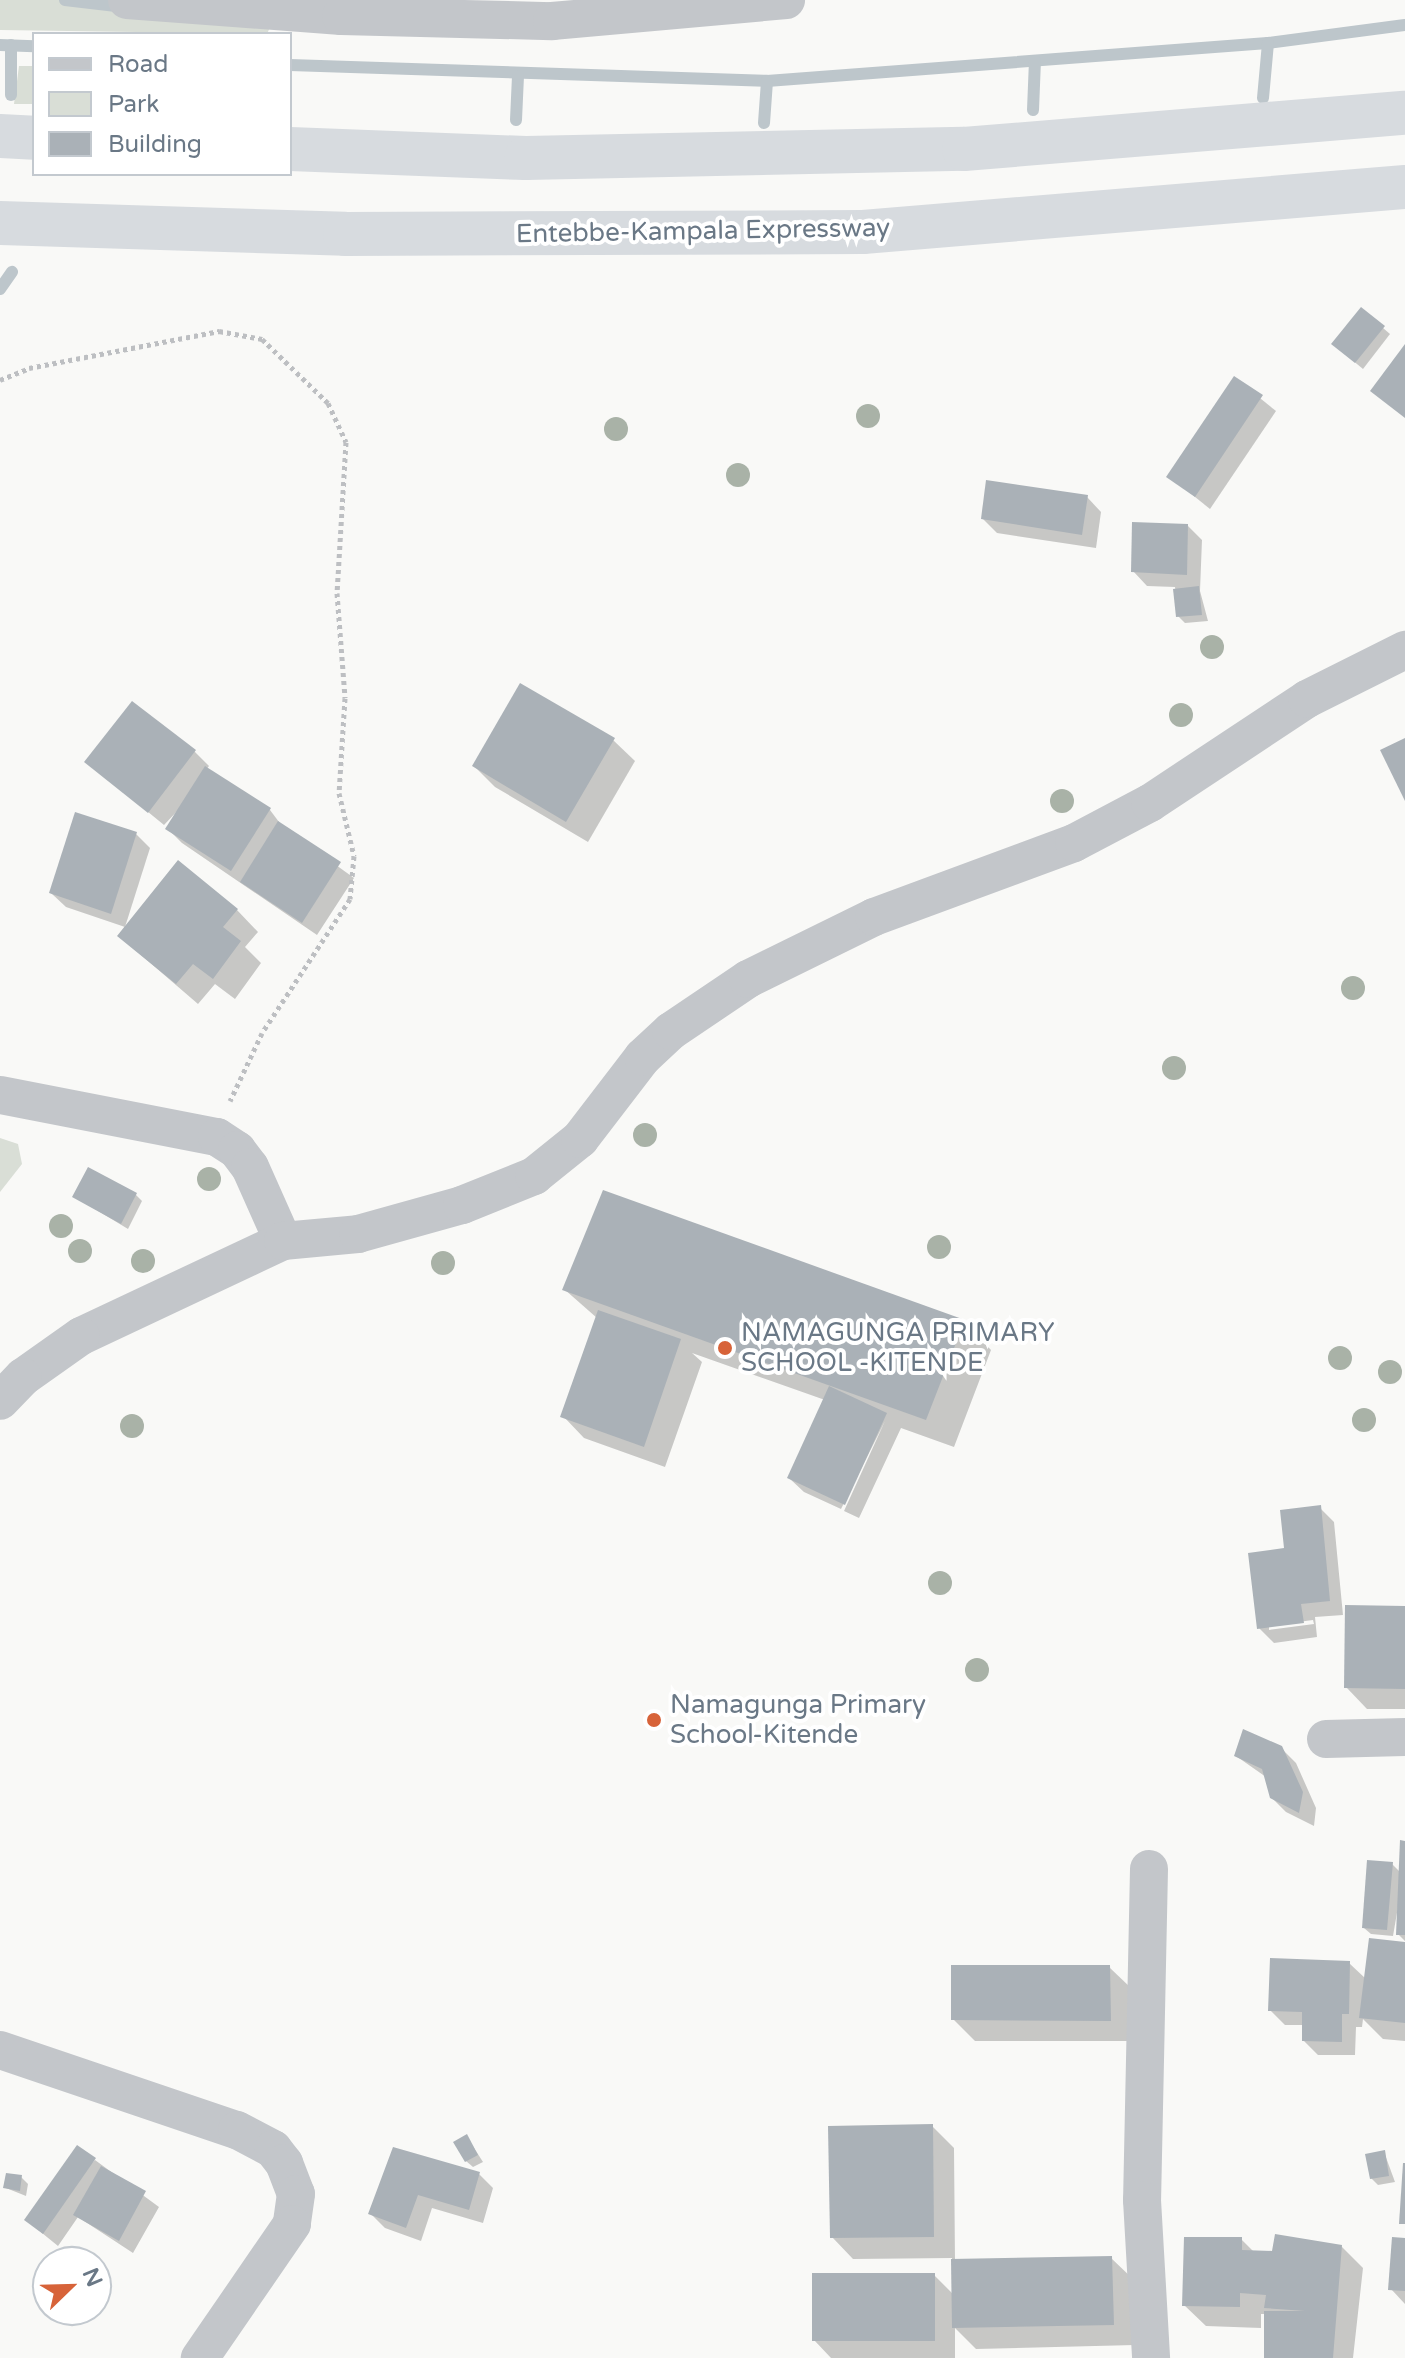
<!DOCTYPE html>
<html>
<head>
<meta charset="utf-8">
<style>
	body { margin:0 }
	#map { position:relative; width:1405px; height:2358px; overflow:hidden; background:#f9f9f7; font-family:"Varela Round",sans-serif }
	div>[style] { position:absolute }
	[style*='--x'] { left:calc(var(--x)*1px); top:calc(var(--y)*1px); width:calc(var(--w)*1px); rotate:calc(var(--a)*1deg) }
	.green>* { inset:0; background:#d9ded6 }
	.shadow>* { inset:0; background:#0003 }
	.stream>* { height:12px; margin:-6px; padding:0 6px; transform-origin:6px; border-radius:6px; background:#bdc6cb }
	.building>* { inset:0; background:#aab1b7 }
	.path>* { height:5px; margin-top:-2.5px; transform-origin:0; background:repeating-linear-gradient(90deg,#bdbfc2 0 4px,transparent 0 8px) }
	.street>* { height:38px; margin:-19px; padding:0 19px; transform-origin:19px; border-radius:19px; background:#c3c6ca }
	.highway>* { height:44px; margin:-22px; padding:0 22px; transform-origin:22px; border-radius:22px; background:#d7dbdf }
	.trees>* { width:24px; height:24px; margin:-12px; border-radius:50%; background:#a9b2a7 }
	.dots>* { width:22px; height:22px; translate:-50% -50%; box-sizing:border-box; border:4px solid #fff; border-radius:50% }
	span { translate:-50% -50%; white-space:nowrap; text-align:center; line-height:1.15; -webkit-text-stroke:8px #fff; paint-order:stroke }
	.street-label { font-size:26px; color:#6a7886 }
	.poi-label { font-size:26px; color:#6a7886 }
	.left { translate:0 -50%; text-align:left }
	.legend { position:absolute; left:32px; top:32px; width:260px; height:144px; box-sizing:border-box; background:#fff; border:2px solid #c3c9cf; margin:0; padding:10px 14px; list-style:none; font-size:24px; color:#6a7886 }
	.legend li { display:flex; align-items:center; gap:16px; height:40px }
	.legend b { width:40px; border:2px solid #c3c9cf }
	.north { position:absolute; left:32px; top:2246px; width:80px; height:80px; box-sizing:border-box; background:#fff; border:2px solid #c3c9cf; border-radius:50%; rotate:67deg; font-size:22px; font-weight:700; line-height:32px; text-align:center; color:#6a7886 }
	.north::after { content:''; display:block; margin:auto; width:28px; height:36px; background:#d76339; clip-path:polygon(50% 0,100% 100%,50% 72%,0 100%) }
</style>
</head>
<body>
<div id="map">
	<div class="green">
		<div style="clip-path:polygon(0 0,89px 0,274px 18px,267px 34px,0 30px)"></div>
		<div style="clip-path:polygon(19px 66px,34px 66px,34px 104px,14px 104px)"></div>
		<div style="clip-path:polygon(0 1138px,18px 1144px,22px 1164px,0 1192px)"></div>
	</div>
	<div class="shadow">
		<div style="clip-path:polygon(1361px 309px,1390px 334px,1363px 369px,1340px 350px)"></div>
		<div style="clip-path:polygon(1235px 378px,1276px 411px,1210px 509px,1169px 476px)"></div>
		<div style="clip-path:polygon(1087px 497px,1101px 512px,1096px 548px,997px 533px,983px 519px)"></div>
		<div style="clip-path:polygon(1188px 526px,1202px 540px,1200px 591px,1208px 621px,1185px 623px,1178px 616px,1175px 587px,1147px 586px,1133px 571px)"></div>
		<div style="clip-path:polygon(132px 704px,195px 752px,209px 766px,206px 770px,270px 810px,282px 826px,354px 878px,317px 935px,182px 843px,168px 829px,182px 806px,164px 825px,87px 762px)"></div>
		<div style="clip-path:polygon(613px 740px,635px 761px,588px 842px,495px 787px,474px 766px)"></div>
		<div style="clip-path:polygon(136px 834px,150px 848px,125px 927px,66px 907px,51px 893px)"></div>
		<div style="clip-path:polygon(237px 910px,258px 932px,245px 947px,261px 963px,235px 999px,215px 984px,198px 1004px,119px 936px)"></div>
		<div style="clip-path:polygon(136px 1195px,142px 1201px,128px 1229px,75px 1197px)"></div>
		<div style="clip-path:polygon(564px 1289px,964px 1322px,991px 1350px,954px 1447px,901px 1428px,859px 1518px,844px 1511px,885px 1421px,841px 1509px,804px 1492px,789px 1478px,825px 1400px,692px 1353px,702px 1362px,665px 1467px,584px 1438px,563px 1416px,597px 1318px)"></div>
		<div style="clip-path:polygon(evenodd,1320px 1508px,1334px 1522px,1343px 1615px,1315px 1617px,1317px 1637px,1274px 1643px,1259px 1628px,1287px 1549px,1320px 1508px,1313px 1620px,1314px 1624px,1269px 1630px,1269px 1626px,1313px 1620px)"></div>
		<div style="clip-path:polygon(1405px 1608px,1405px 1709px,1367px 1709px,1346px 1687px)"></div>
		<div style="clip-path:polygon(1281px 1748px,1296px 1763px,1316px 1808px,1314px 1826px,1286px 1812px,1271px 1797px,1266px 1777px,1236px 1756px)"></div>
		<div style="clip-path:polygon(1405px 1843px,1405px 1941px,1398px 1934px,1399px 1901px,1393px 1936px,1371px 1934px,1364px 1928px,1392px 1864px,1400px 1872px)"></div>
		<div style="clip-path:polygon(1405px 1944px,1405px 2041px,1383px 2039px,1363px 2019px,1362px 2027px,1356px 2027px,1355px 2055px,1318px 2055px,1304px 2041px,1304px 2025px,1285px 2025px,1270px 2010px,1349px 1963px,1366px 1979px)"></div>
		<div style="clip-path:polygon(1109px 1967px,1131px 1988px,1131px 2041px,975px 2041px,953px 2019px)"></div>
		<div style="clip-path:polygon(932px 2126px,954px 2148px,955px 2261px,1111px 2258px,1133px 2279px,1135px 2345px,976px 2349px,955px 2328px,955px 2358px,831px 2358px,814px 2340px,934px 2275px,954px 2295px,952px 2258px,853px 2259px,832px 2237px)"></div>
		<div style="clip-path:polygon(467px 2137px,483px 2162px,473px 2167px,466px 2161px)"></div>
		<div style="clip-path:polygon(394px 2150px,479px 2174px,493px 2188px,483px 2223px,432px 2208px,421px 2241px,385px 2228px,371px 2214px)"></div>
		<div style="clip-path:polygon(1384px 2152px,1395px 2182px,1378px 2185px,1371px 2178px)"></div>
		<div style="clip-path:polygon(95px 2160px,159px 2207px,133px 2253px,78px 2217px,58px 2246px,26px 2220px)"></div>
		<div style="clip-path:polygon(21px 2177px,28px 2184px,26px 2196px,6px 2188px)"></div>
		<div style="clip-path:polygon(1241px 2239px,1254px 2252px,1341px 2246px,1363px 2268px,1353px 2358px,1266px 2358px,1266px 2314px,1261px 2314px,1261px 2328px,1206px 2326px,1184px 2305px)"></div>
		<div style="clip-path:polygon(1405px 2240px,1405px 2304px,1391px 2289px)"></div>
	</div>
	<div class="stream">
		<div style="--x:65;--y:0;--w:60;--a:6.7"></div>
		<div style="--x:0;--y:45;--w:34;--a:2"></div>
		<div style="--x:11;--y:45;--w:50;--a:90"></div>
		<div style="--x:290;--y:65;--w:477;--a:1.9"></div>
		<div style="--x:767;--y:81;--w:502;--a:-4.34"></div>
		<div style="--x:1268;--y:43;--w:138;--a:-7.5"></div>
		<div style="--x:1263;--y:98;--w:55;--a:-84.8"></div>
		<div style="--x:1033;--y:110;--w:49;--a:-87.7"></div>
		<div style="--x:516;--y:120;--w:44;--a:-87.4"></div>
		<div style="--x:764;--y:123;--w:42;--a:-85.9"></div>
		<div style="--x:0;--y:289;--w:21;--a:-55"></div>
	</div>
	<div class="building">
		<div style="clip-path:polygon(1361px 307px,1385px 326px,1355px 363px,1331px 344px)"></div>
		<div style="clip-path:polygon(1405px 344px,1405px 418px,1370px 391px)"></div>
		<div style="clip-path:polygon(1234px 376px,1263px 395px,1195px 497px,1166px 477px)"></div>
		<div style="clip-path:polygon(986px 480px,1088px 495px,1082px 535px,981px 519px)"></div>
		<div style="clip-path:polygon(1132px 522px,1188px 524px,1187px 575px,1131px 572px)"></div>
		<div style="clip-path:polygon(1199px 586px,1202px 615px,1176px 617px,1173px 589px)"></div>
		<div style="clip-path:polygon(520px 683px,615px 738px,566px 822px,472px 766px)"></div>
		<div style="clip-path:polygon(132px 701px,196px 750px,148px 813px,84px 762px)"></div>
		<div style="clip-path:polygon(1405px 738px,1405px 801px,1380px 750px)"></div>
		<div style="clip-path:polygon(205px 766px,271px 808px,231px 871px,165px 829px)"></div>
		<div style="clip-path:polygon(75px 812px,137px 832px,111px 914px,49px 893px)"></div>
		<div style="clip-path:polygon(278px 821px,341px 862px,302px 923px,240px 882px)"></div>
		<div style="clip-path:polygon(178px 860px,238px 909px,223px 927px,241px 941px,213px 979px,193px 964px,176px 984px,117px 936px)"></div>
		<div style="clip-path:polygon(88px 1167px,137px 1193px,121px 1224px,72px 1197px)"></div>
		<div style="clip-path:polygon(603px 1190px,965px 1320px,926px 1420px,562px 1290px)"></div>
		<div style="clip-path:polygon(598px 1310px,681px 1339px,644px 1447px,560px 1417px)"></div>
		<div style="clip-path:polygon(829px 1386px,887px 1413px,845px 1505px,787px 1478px)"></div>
		<div style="clip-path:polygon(1321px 1505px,1330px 1601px,1301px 1604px,1304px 1623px,1257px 1629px,1248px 1553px,1284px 1548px,1280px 1510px)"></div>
		<div style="clip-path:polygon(1345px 1605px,1405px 1606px,1405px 1689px,1344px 1688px)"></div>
		<div style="clip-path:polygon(1243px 1729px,1282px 1746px,1303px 1792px,1299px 1813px,1270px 1798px,1262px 1769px,1234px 1756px)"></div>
		<div style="clip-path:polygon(1400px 1840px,1405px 1841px,1405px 1935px,1396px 1935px)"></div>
		<div style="clip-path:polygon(1367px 1860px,1393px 1862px,1387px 1930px,1362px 1928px)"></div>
		<div style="clip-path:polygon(1369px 1938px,1405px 1942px,1405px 2023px,1359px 2018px)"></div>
		<div style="clip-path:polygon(1270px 1958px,1350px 1961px,1349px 2014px,1342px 2014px,1342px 2042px,1302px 2041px,1302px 2012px,1268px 2011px)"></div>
		<div style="clip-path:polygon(951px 1965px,1110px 1965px,1111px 2021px,951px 2020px)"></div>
		<div style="clip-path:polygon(933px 2124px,934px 2237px,830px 2238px,828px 2126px)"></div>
		<div style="clip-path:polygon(467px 2134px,478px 2155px,465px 2162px,453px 2142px)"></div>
		<div style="clip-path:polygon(77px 2145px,96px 2158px,43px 2234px,24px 2220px)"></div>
		<div style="clip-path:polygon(393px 2147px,480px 2172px,469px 2210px,418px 2195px,406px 2228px,368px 2214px)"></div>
		<div style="clip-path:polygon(1385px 2150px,1389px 2176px,1370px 2179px,1365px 2154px)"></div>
		<div style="clip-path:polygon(1403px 2163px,1405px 2163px,1405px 2224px,1399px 2224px)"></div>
		<div style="clip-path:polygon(101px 2166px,146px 2191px,119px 2241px,73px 2215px)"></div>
		<div style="clip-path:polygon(6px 2173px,22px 2175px,20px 2191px,3px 2188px)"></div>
		<div style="clip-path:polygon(1275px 2234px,1342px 2245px,1333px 2358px,1264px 2358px,1264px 2311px,1305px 2311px,1264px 2308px,1266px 2295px,1240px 2293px,1240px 2307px,1182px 2306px,1184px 2237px,1242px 2237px,1242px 2250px,1272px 2251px)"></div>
		<div style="clip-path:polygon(1392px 2237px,1405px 2238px,1405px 2291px,1388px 2290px)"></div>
		<div style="clip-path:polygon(1112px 2256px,1114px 2325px,952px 2328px,951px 2259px)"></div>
		<div style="clip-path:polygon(812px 2273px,935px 2273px,935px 2341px,812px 2341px)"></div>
	</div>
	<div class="path">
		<div style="--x:0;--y:380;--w:31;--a:-22"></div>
		<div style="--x:29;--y:368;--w:194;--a:-11"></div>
		<div style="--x:219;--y:331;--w:44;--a:10.5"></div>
		<div style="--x:262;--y:339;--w:92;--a:44.1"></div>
		<div style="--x:328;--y:403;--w:43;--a:65.2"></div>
		<div style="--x:346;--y:442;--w:151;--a:93.4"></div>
		<div style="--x:337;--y:593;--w:105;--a:85.6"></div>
		<div style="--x:345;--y:698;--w:95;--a:93.6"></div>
		<div style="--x:339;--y:793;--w:65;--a:76.6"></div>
		<div style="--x:354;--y:856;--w:43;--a:95.3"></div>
		<div style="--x:350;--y:899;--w:160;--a:123.3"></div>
		<div style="--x:262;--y:1033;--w:75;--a:115.2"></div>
	</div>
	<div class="street">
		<div style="--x:127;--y:0;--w:215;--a:4.3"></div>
		<div style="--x:341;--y:16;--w:211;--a:1.4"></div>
		<div style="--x:552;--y:21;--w:235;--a:-5.1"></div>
		<div style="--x:0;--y:1095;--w:221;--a:11"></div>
		<div style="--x:217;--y:1137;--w:24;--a:33"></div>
		<div style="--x:237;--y:1150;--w:21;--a:53"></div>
		<div style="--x:250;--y:1167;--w:81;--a:66"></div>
		<div style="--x:283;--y:1241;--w:223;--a:154.8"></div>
		<div style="--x:81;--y:1336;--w:71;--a:144.7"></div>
		<div style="--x:23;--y:1377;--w:33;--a:134"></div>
		<div style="--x:283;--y:1241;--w:75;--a:-5.3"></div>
		<div style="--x:358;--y:1234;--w:108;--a:-15.6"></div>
		<div style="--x:462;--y:1205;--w:78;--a:-21.9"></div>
		<div style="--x:534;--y:1176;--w:59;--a:-38.8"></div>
		<div style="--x:580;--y:1139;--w:103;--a:-52.5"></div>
		<div style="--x:643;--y:1057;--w:38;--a:-43"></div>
		<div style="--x:671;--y:1031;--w:93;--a:-34"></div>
		<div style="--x:748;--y:979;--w:140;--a:-26.2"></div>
		<div style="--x:874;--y:917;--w:213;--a:-20.3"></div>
		<div style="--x:1074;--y:843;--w:86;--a:-27.8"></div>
		<div style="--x:1150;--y:803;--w:188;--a:-33.5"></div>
		<div style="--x:1307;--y:699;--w:110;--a:-26.6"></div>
		<div style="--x:1326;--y:1739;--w:79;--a:-1.5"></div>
		<div style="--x:1149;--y:1869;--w:331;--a:91.2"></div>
		<div style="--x:1142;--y:2200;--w:158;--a:86.7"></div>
		<div style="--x:0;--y:2050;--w:250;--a:18.7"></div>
		<div style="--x:237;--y:2130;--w:41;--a:27.8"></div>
		<div style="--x:273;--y:2149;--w:18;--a:52"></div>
		<div style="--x:284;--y:2163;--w:33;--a:69"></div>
		<div style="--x:296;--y:2194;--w:30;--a:98"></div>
		<div style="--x:292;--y:2224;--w:163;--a:124.5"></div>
	</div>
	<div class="highway">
		<div style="--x:0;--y:136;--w:34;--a:3"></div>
		<div style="--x:290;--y:149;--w:236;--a:2.2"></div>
		<div style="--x:526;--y:158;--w:438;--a:-1.2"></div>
		<div style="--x:964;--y:149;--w:442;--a:-4.7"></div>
		<div style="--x:0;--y:223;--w:345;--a:1.8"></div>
		<div style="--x:345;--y:234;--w:518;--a:-0.22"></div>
		<div style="--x:863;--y:232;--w:544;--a:-4.75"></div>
	</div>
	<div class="trees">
		<div style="left:868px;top:416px"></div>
		<div style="left:616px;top:429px"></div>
		<div style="left:738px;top:475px"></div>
		<div style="left:1212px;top:647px"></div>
		<div style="left:1181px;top:715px"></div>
		<div style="left:1062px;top:801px"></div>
		<div style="left:1353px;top:988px"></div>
		<div style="left:1174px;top:1068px"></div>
		<div style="left:645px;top:1135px"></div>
		<div style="left:209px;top:1179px"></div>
		<div style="left:61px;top:1226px"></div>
		<div style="left:939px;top:1247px"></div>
		<div style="left:80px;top:1251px"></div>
		<div style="left:143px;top:1261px"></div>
		<div style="left:443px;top:1263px"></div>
		<div style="left:1340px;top:1358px"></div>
		<div style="left:1390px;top:1372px"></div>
		<div style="left:1364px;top:1420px"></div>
		<div style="left:132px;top:1426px"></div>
		<div style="left:940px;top:1583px"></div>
		<div style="left:977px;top:1670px"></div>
	</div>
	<div class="dots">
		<div style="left:725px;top:1348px;background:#d76339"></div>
		<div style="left:654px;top:1720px;background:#d76339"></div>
	</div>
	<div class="street-label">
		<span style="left:703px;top:231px;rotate:-1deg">Entebbe-Kampala Expressway</span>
	</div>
	<div class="poi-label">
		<span class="left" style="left:741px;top:1348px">NAMAGUNGA PRIMARY<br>SCHOOL -KITENDE</span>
		<span class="left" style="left:670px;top:1720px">Namagunga Primary<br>School-Kitende</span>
	</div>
	<ul class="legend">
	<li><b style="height:10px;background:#c3c6ca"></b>Road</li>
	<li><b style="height:22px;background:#d9ded6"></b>Park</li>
	<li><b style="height:22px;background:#aab1b7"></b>Building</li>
	</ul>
	<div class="north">N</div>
</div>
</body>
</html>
